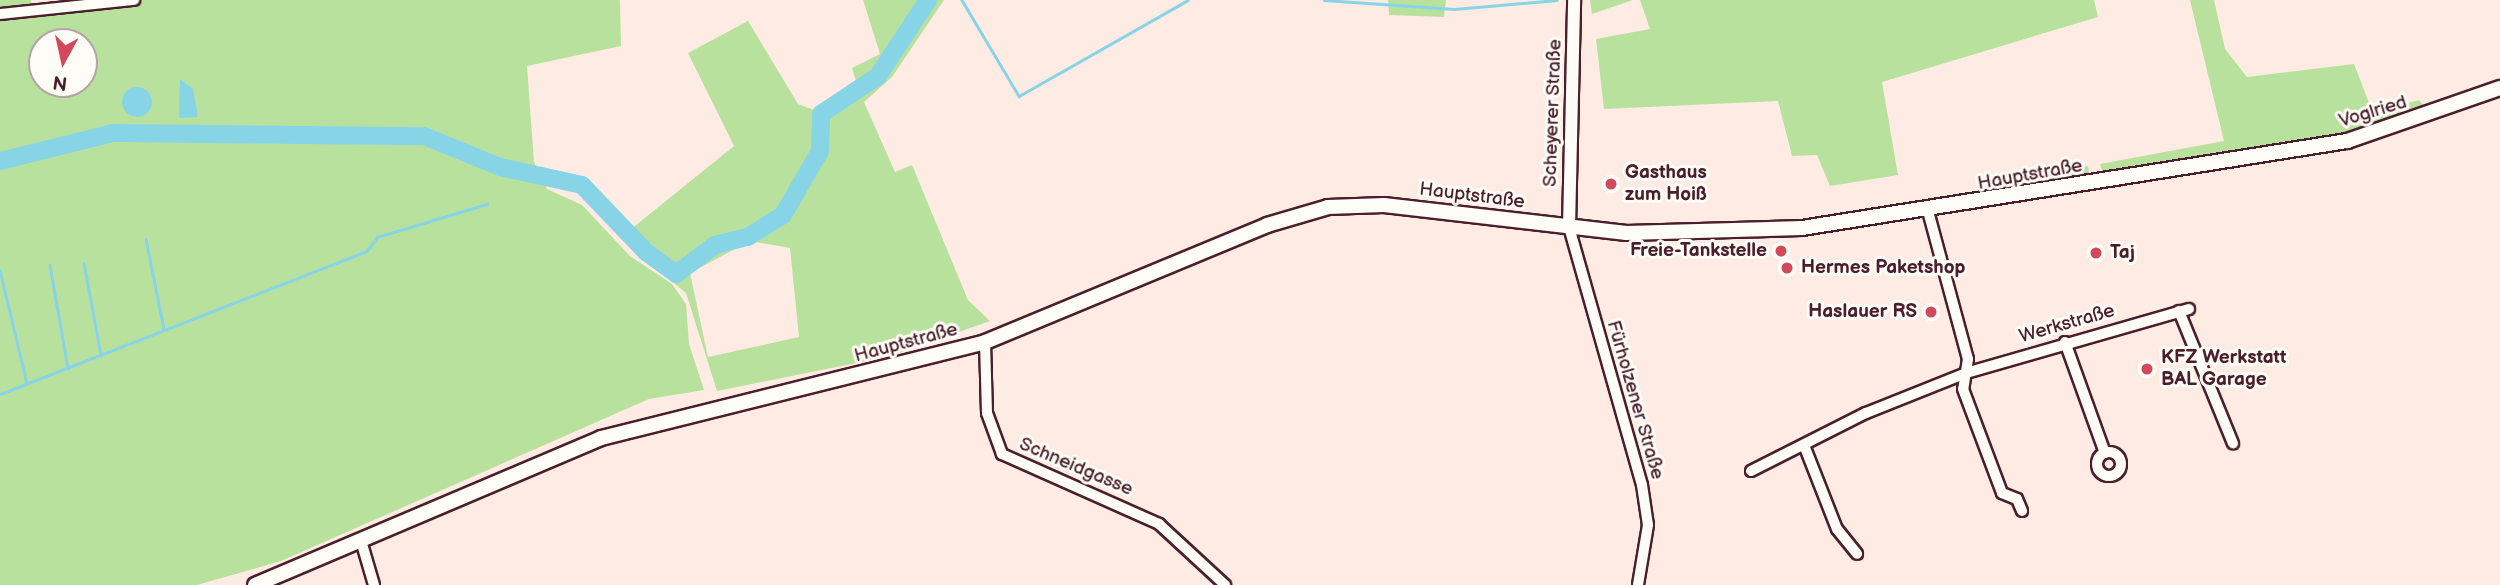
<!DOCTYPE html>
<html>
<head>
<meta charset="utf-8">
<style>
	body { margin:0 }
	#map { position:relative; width:2500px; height:585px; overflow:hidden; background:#fdebe4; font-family:"Balsamiq Sans",sans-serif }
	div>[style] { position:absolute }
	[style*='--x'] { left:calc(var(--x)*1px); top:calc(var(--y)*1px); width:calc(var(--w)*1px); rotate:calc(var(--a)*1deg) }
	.green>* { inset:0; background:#b9e19e }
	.water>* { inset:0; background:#88d4e7 }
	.round { border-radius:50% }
	.stream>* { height:2.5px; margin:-1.25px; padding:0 1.25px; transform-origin:1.25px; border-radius:1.25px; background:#88d4e7 }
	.river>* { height:18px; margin:-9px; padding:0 9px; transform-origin:9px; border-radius:9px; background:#88d4e7 }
	.roads { filter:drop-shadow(2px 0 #4a1f2b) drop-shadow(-2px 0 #4a1f2b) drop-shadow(0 2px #4a1f2b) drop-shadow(0 -2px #4a1f2b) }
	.minor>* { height:10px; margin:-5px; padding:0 5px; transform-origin:5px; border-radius:5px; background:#fdfcf7 }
	.minor>.ring { margin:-5px; padding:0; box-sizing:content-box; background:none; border:10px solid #fdfcf7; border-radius:50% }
	.tertiary>* { height:12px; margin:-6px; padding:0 6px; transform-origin:6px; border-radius:6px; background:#fdfcf7 }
	.secondary>* { height:14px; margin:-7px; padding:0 7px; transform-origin:7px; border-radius:7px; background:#fdfcf7 }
	.dots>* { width:19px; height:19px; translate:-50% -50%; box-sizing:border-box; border:4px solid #fdfcf7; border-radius:50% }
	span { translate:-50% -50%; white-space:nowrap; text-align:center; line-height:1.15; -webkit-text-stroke:6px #fdfcf7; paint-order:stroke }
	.street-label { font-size:19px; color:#4a1f2b }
	.poi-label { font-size:19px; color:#4a1f2b; font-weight:700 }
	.left { translate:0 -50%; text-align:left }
	.right { translate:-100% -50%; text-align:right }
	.north { position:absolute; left:28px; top:28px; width:70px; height:70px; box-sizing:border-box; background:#fdfcf7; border:2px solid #b5a4a5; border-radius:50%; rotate:188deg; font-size:19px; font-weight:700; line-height:28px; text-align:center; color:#4a1f2b }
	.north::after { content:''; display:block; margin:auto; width:24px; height:32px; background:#d1495b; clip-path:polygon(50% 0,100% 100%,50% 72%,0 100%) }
</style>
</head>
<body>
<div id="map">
	<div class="green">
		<div style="clip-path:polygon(evenodd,0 0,31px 0,32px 8px,135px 0,620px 0,621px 46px,527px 66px,534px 162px,547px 189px,582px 205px,630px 256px,672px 284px,686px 304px,689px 344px,704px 390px,649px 399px,281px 561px,197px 585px,0 585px,0 0,42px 42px,84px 42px,84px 84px,42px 84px,42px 42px)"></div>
		<div style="clip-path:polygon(evenodd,863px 0,944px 0,892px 77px,864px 102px,895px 172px,912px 165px,968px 300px,990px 321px,891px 356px,717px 391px,686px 293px,620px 238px,734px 146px,688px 53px,748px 21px,798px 104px,822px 113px,859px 91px,852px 68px,880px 54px,863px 0,750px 241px,790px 248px,799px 337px,708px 357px,690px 273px,750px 241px)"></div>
		<div style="clip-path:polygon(1388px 0,1446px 0,1444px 17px,1389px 15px)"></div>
		<div style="clip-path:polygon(1590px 0,1633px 0,1592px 14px)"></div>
		<div style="clip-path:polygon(1640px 0,2094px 0,2098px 17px,1882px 82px,1898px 175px,1830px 186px,1817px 155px,1792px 156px,1778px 101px,1604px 109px,1596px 39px,1650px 29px)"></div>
		<div style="clip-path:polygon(2190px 0,2214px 0,2225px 49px,2247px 77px,2354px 64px,2373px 113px,2419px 100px,2427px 110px,2367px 130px,2104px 177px,2100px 164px,2224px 141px)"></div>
		<div style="clip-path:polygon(2088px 166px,2090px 179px,2035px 186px,2033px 174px)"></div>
	</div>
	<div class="water">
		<div style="clip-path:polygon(180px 79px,193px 89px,198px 117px,179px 118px)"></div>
		<div class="round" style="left:122px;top:87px;width:30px;height:30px"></div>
	</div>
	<div class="stream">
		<div style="--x:962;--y:0;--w:112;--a:59.3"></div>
		<div style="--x:1019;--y:96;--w:194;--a:-29.6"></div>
		<div style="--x:1324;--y:0;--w:130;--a:4"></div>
		<div style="--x:1454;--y:9;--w:103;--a:-5"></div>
		<div style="--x:146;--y:239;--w:92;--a:78.7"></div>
		<div style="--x:84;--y:263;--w:94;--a:79.5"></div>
		<div style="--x:50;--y:265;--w:105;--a:80.1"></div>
		<div style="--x:0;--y:270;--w:116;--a:76.6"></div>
		<div style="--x:0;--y:394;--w:394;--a:-21.3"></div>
		<div style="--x:367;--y:251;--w:17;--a:-54"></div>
		<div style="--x:377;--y:237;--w:115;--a:-16.7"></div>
	</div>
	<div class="river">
		<div style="--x:0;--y:161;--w:116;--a:-13.9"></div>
		<div style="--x:113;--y:133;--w:311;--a:0.6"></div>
		<div style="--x:424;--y:136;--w:82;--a:22.2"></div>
		<div style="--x:500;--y:167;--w:84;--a:12.4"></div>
		<div style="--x:582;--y:185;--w:93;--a:46.3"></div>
		<div style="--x:646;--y:252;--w:37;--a:36"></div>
		<div style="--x:676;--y:274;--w:49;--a:-36.6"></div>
		<div style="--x:715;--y:245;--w:34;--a:-14"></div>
		<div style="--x:748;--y:237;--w:41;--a:-32.2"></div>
		<div style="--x:783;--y:215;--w:74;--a:-60"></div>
		<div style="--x:820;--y:151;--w:37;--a:-88"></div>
		<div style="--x:821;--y:114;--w:69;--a:-33.7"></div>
		<div style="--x:878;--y:76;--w:91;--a:-56.7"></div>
	</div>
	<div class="roads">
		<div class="minor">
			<div style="--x:0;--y:14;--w:135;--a:-6"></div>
			<div style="--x:1928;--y:211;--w:153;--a:74.9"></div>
			<div style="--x:1968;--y:359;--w:30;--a:99"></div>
			<div style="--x:1963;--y:389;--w:111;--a:69.4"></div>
			<div style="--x:2002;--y:493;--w:16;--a:22"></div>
			<div style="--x:2017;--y:499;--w:13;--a:67"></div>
			<div style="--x:1569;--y:227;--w:268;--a:74.2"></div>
			<div style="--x:1642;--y:485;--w:40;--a:81.5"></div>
			<div style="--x:1648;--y:525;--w:61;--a:99.5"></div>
			<div style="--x:2179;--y:311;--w:143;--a:67.8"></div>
			<div style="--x:985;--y:342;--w:71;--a:88.4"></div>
			<div style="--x:987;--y:413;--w:44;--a:69.9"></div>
			<div style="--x:1002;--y:454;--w:172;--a:24"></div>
			<div style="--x:1159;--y:524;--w:90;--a:42.7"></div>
			<div style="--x:2065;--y:342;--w:118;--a:70.2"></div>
			<div style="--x:1804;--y:445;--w:90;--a:68.6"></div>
			<div style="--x:1837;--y:529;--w:32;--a:51"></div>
			<div class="ring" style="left:2097px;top:452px;width:14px;height:14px"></div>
			<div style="--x:1751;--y:471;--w:129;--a:-26.8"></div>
			<div style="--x:1866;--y:413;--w:108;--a:-21.8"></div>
			<div style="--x:1966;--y:373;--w:232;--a:-16"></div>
			<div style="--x:362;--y:544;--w:43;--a:73.7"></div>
		</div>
		<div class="tertiary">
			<div style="--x:1569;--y:227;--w:227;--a:-88.7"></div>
		</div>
		<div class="secondary">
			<div style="--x:255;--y:585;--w:376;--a:-23"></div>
			<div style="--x:601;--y:438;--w:396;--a:-14"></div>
			<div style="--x:985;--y:342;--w:305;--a:-22.5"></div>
			<div style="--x:1267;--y:225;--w:64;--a:-16.4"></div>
			<div style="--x:1328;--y:207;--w:56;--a:-2"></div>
			<div style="--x:1384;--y:205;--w:244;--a:6.6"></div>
			<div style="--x:1626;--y:233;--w:176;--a:-1.6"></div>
			<div style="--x:1802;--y:228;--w:552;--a:-9.07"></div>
			<div style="--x:2347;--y:141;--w:162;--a:-19.1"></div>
		</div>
	</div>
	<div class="dots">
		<div style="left:1611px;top:184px;background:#d1495b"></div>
		<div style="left:1781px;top:251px;background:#d1495b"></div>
		<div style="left:2096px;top:253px;background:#d1495b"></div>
		<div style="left:1787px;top:268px;background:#d1495b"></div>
		<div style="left:1931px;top:312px;background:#d1495b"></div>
		<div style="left:2147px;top:369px;background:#d1495b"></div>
	</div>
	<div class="street-label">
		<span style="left:2373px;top:112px;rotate:-17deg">Voglried</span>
		<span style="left:1553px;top:113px;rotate:-88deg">Scheyerer Straße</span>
		<span style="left:2030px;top:175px;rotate:-10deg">Hauptstraße</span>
		<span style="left:1472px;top:196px;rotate:7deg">Hauptstraße</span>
		<span style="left:2067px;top:324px;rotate:-16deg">Werkstraße</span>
		<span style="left:906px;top:343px;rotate:-15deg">Hauptstraße</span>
		<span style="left:1635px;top:400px;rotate:74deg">Fürholzener Straße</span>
		<span style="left:1076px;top:467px;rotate:23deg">Schneidgasse</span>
	</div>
	<div class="poi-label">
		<span class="left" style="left:1625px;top:184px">Gasthaus<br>zum Hoiß</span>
		<span class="right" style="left:1767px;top:251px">Freie-Tankstelle</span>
		<span class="left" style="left:2110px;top:253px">Taj</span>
		<span class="left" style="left:1801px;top:268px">Hermes Paketshop</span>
		<span class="right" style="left:1917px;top:312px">Haslauer RS</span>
		<span class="left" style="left:2161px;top:369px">KFZ Werkstatt<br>BAL Garage</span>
	</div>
	<div class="north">N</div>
</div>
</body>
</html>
